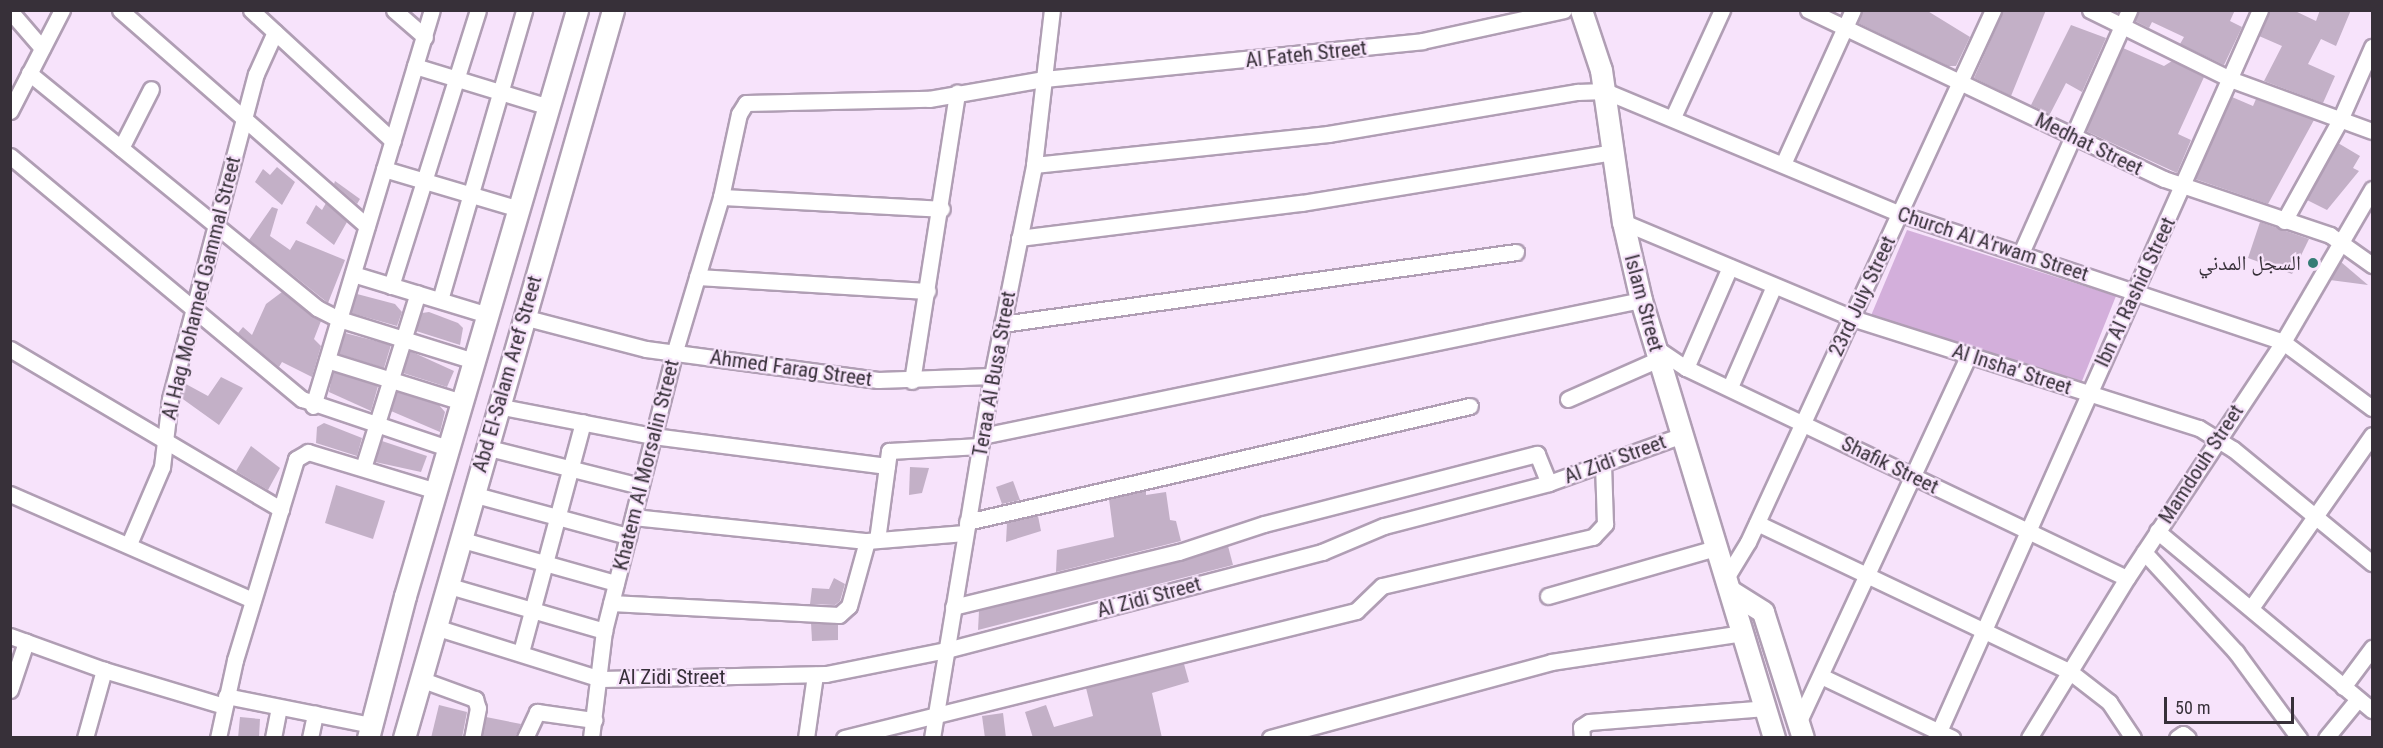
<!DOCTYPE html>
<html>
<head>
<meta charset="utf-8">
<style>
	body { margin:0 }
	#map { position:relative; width:2383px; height:748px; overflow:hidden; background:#f7e3fb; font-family:"Roboto Condensed","Noto Naskh Arabic",sans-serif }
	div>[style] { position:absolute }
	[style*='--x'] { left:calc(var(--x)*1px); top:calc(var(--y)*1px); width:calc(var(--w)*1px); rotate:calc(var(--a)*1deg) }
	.green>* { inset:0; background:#d3afdb }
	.building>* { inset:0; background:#c3b0c7 }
	.roads { filter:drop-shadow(2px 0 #b09eb4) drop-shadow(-2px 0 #b09eb4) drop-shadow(0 2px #b09eb4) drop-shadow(0 -2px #b09eb4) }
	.street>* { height:15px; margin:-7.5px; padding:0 7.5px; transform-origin:7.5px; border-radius:7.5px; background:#fff }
	.secondary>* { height:21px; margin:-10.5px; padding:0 10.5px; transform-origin:10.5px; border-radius:10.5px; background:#fff }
	.dots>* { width:16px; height:16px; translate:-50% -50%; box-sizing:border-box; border:3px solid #f7e3fb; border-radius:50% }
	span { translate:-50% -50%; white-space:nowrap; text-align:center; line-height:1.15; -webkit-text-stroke:4.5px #f7e3fb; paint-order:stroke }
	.street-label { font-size:21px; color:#373039 }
	.poi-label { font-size:21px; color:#373039 }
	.right { translate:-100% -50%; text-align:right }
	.frame { position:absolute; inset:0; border:12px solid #373039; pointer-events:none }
	.scale { position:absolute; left:2164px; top:697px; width:130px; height:27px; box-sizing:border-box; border:3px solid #373039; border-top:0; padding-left:8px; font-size:18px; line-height:21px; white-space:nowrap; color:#373039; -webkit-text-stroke:4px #f7e3fb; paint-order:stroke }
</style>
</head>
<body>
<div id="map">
	<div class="green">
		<div style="clip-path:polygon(1907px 230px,2116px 296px,2080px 386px,1870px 318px)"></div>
	</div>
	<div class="building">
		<div style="clip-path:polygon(1863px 10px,1926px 10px,1970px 37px,1956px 66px,1948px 66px,1858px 23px)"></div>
		<div style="clip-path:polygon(2004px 10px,2046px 10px,2011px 96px,1974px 78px)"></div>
		<div style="clip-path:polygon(2139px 10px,2235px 10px,2230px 21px,2242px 27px,2224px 65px,2180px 44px,2184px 37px,2152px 22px,2149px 28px,2135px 21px)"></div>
		<div style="clip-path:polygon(2271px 10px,2293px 10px,2316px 21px,2320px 10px,2351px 10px,2336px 46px,2321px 39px,2308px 64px,2335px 76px,2323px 103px,2264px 81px,2282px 46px,2259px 36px)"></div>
		<div style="clip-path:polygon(2071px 25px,2106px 38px,2082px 92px,2066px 83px,2050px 114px,2031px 105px)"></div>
		<div style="clip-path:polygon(2123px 48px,2164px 66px,2172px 61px,2204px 77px,2178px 134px,2191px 140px,2177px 173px,2086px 131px)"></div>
		<div style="clip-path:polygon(2232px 97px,2253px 106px,2256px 99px,2314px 120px,2268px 204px,2195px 179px)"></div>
		<div style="clip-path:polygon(2338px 143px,2360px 156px,2353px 168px,2359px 171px,2327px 210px,2307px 200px)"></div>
		<div style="clip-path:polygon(277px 167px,295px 182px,282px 205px,255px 182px,263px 169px,270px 175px)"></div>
		<div style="clip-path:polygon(335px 181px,360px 199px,357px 204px,334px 184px)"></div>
		<div style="clip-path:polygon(326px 203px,347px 222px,334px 245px,306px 223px,316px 205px,322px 210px)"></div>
		<div style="clip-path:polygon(272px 207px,278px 209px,270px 236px,290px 250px,296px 240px,345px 260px,328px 303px,249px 240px)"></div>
		<div style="clip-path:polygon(2260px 222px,2309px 239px,2292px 274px,2248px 258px)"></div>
		<div style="clip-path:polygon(2341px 262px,2368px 285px,2330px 280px)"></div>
		<div style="clip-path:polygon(282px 292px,321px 321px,314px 339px,321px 346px,312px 377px,282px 362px,279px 367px,238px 333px,243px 327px,252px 335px,266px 304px)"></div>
		<div style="clip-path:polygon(357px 294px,395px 304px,402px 312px,397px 326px,351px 313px)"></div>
		<div style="clip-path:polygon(429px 312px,458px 323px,463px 328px,460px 345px,416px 331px,422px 313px)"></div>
		<div style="clip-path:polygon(345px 333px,391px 345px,384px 368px,339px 354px)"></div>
		<div style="clip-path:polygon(410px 351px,454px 371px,447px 387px,403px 373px)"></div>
		<div style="clip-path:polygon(333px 372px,378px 386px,371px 411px,329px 392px)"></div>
		<div style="clip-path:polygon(221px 377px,243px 388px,219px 425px,180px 397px,184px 383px,208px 396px)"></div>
		<div style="clip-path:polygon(397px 392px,439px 405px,445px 412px,440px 432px,391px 411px)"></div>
		<div style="clip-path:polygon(324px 423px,362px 438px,357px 456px,316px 443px,317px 427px)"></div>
		<div style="clip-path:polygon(382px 441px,427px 456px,421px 472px,375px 462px)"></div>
		<div style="clip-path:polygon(251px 446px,280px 468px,268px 490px,236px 471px)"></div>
		<div style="clip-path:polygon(910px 467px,929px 468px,922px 493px,909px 495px)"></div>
		<div style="clip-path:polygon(1013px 481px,1020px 500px,1002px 504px,996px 487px)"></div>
		<div style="clip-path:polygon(336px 485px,385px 501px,373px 539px,325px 523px)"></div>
		<div style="clip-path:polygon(1146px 491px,1146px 495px,1166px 492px,1170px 520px,1176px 521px,1181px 541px,1056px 572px,1057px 550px,1114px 537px,1109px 499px)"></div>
		<div style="clip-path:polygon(1038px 516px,1041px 531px,1006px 542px,1007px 523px)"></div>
		<div style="clip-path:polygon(1228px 546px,1233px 565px,978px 630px,979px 611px)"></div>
		<div style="clip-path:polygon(834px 578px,845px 584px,840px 601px,835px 605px,810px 604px,812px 588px,829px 589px)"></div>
		<div style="clip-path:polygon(811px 623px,838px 625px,838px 640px,812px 641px)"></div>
		<div style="clip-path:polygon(1184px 664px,1189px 682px,1152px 693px,1162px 738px,1033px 738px,1025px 712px,1046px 705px,1054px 727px,1093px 716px,1086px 688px)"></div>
		<div style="clip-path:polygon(439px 705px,467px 712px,462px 738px,431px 738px)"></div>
		<div style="clip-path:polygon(1003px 713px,1006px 738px,985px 738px,982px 716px)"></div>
		<div style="clip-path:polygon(240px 717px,260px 719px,259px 737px,238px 738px)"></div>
		<div style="clip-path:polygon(486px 717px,521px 724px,515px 738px,482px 738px)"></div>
	</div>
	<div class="roads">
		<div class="street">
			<div style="--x:120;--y:10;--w:328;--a:41.2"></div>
			<div style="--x:251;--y:10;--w:193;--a:42.7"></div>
			<div style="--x:394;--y:10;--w:41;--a:41.1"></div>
			<div style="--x:1808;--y:10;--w:394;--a:25.4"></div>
			<div style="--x:2164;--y:179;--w:175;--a:18.6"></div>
			<div style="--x:2330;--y:235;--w:52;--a:35.5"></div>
			<div style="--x:2090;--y:10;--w:156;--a:26.2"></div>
			<div style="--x:2230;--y:79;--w:151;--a:20.1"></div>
			<div style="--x:10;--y:11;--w:49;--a:49.1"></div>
			<div style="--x:415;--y:66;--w:140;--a:17"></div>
			<div style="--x:29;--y:73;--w:372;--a:39.2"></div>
			<div style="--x:317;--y:308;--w:25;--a:27"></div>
			<div style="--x:339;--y:319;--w:141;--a:17.3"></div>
			<div style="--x:10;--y:111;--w:114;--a:-62.8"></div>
			<div style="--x:1673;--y:117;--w:118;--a:-65.4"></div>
			<div style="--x:121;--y:148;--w:66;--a:-63"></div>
			<div style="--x:10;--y:156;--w:380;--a:39.8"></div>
			<div style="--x:302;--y:399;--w:154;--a:18.6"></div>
			<div style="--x:1783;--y:164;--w:169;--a:-65.6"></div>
			<div style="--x:1034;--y:165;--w:296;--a:-6"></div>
			<div style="--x:1328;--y:134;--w:253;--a:-9.6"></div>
			<div style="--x:1577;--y:92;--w:28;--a:-2"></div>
			<div style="--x:1605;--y:91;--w:321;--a:22.6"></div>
			<div style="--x:1901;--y:214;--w:403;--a:18.5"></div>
			<div style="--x:2283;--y:342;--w:111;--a:36.6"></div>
			<div style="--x:384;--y:169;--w:141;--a:16.5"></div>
			<div style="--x:721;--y:197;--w:221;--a:3.1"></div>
			<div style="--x:2284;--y:221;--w:115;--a:-61"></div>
			<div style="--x:2340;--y:120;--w:80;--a:-66.3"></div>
			<div style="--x:1623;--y:222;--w:248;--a:22.7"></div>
			<div style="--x:1852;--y:318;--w:364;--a:17.6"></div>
			<div style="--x:2199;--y:428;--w:40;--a:32"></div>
			<div style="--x:2233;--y:449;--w:180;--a:39.4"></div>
			<div style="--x:1019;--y:238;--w:285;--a:-7.1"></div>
			<div style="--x:1302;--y:203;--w:315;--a:-9.3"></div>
			<div style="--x:2021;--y:253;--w:266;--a:-66"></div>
			<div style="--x:353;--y:274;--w:141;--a:16.9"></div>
			<div style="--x:697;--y:277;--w:231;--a:3.5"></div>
			<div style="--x:391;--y:286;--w:289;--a:-72.5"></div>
			<div style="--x:440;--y:300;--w:302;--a:-73.8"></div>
			<div style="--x:523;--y:317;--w:127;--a:14.6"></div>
			<div style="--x:646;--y:349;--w:234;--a:7.6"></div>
			<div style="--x:878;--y:380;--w:114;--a:-2"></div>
			<div style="--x:1002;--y:324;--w:519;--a:-7.97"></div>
			<div style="--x:1656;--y:348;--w:36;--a:34"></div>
			<div style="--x:1686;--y:368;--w:488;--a:25.5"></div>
			<div style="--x:10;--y:349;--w:315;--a:30.6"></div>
			<div style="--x:327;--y:360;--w:141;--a:17.3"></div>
			<div style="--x:1686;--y:368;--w:110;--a:-66.5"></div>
			<div style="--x:912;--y:381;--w:292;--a:-81.1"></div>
			<div style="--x:1730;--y:387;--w:110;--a:-66.5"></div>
			<div style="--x:1568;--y:399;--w:99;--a:-23.7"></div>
			<div style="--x:313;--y:406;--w:413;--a:-73.3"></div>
			<div style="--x:497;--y:406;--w:159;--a:10.9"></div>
			<div style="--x:653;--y:436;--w:236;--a:7.3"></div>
			<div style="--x:982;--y:436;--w:673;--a:-11.66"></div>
			<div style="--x:485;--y:447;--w:160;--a:14.1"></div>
			<div style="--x:363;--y:468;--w:183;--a:-72.6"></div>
			<div style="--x:10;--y:494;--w:265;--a:23.6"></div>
			<div style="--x:472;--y:494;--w:162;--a:15.1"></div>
			<div style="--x:633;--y:517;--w:235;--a:5.9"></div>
			<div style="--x:867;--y:541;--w:98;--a:-4.7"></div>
			<div style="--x:967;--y:522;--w:516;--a:-12.99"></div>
			<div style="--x:1757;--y:523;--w:345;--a:25.4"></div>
			<div style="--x:2069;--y:671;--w:51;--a:37.8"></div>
			<div style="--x:2109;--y:702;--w:43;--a:56.3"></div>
			<div style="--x:2157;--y:531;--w:280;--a:39.8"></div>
			<div style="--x:459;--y:539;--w:163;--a:15.7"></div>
			<div style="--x:877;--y:540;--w:90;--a:-82.3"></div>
			<div style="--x:889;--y:451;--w:91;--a:-3.1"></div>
			<div style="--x:129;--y:544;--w:84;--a:-66.8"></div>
			<div style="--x:162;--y:467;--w:68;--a:-83.3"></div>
			<div style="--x:170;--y:399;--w:336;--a:-75.2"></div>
			<div style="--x:256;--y:74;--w:46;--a:-65.7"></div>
			<div style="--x:2144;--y:552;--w:136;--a:47.4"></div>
			<div style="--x:2236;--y:652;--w:107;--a:53.8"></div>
			<div style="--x:1726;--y:578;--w:42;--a:-58.6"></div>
			<div style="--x:1748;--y:542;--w:586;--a:-65.27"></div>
			<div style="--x:446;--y:585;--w:165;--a:16.2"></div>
			<div style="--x:1548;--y:596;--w:174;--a:-16"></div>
			<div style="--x:611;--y:603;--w:228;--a:3"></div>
			<div style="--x:839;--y:615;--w:13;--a:-42"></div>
			<div style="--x:849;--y:606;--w:67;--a:-74.5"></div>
			<div style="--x:953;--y:607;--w:233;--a:-13.7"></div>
			<div style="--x:1179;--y:552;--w:89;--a:-18.2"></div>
			<div style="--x:1264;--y:524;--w:282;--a:-14.4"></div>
			<div style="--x:1537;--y:454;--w:31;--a:68"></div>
			<div style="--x:2251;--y:608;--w:211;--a:-55"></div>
			<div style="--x:435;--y:627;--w:174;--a:17.4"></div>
			<div style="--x:601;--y:679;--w:225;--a:-1.3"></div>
			<div style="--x:826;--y:674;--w:122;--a:-11.3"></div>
			<div style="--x:946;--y:650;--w:389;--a:-14.6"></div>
			<div style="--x:1322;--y:552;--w:67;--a:-22.8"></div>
			<div style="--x:1384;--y:526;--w:171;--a:-14.6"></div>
			<div style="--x:1549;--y:483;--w:141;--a:-19.8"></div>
			<div style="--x:10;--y:636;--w:100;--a:19.9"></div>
			<div style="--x:104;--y:670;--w:125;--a:16.7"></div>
			<div style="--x:521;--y:652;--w:238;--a:-74.9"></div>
			<div style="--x:1823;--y:677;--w:143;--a:25.3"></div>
			<div style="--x:420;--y:679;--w:59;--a:20"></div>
			<div style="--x:475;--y:699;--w:9;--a:72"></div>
			<div style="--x:478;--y:708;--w:31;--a:101"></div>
			<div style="--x:2343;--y:687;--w:49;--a:-53.4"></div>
			<div style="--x:10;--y:690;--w:51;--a:-71.6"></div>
			<div style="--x:226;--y:696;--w:148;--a:11.3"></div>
			<div style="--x:1798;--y:723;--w:406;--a:-65.1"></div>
			<div style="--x:85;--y:738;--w:71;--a:-74.4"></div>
			<div style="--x:218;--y:738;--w:80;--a:-77.7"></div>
			<div style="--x:235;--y:660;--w:210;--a:-73.1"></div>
			<div style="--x:296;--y:459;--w:14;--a:-30"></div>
			<div style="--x:308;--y:452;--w:134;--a:16.9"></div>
			<div style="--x:273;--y:738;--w:31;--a:-79"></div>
			<div style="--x:310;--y:738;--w:25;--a:-78"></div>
			<div style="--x:525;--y:738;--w:29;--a:-65"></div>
			<div style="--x:537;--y:712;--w:58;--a:8"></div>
			<div style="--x:591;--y:738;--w:108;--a:-83.1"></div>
			<div style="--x:604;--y:631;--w:286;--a:-75.8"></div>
			<div style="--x:674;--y:354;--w:164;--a:-73.3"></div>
			<div style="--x:721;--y:197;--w:85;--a:-77.8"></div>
			<div style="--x:739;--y:114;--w:13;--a:-58"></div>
			<div style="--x:746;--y:103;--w:183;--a:-1.3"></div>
			<div style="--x:929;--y:99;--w:117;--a:-9.9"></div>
			<div style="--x:1044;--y:79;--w:380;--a:-5.7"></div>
			<div style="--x:1422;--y:41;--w:145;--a:-12.3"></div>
			<div style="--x:806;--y:738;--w:64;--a:-81.9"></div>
			<div style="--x:844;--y:738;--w:528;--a:-13.93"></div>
			<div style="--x:1356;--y:611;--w:36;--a:-44"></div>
			<div style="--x:1382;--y:586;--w:217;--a:-13.1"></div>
			<div style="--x:1593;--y:537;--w:18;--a:-47"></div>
			<div style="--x:1605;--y:524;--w:60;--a:-91.9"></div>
			<div style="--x:932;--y:738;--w:367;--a:-80.6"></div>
			<div style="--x:992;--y:376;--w:215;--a:-78.7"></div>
			<div style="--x:1034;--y:165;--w:156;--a:-83.4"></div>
			<div style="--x:1270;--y:738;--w:291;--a:-15.1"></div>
			<div style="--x:1551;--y:662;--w:194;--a:-8.6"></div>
			<div style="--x:1582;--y:738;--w:11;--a:-95"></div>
			<div style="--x:1581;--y:727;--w:9;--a:-32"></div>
			<div style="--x:1589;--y:722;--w:177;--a:-4.5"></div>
			<div style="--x:1936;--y:738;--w:797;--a:-66.01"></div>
			<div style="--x:2029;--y:738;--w:188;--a:-58.5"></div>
			<div style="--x:2127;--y:578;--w:283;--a:-56.5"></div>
			<div style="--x:2283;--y:342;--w:177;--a:-59.8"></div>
			<div style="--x:2177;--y:738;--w:7;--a:-34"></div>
			<div style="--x:2183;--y:734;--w:6;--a:39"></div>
			<div style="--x:2326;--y:738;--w:50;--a:-50.6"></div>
		</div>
		<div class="secondary">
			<div style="--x:1581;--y:10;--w:63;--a:71.6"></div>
			<div style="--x:1601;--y:70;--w:154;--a:81.8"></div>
			<div style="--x:1623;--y:222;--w:80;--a:77"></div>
			<div style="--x:1641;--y:300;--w:458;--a:73.1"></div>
			<div style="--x:1730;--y:591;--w:39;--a:32"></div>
			<div style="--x:1763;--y:612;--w:132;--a:72.4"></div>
			<div style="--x:368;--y:738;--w:147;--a:-75.4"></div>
			<div style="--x:405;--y:596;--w:611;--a:-73.64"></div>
			<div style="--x:404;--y:738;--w:757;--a:-73.98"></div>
		</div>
	</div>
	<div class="dots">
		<div style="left:2313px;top:263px;background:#357c76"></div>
	</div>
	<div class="street-label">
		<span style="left:1306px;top:54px;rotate:-6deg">Al Fateh Street</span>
		<span style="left:2089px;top:144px;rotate:26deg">Medhat Street</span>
		<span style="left:1993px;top:244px;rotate:18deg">Church Al A'rwam Street</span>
		<span style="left:201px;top:288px;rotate:-76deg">Al Hag Mohamed Gammal Street</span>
		<span style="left:2135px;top:292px;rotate:-65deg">Ibn Al Rashid Street</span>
		<span style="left:1862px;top:296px;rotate:-65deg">23rd July Street</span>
		<span style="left:1644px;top:303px;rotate:75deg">Islam Street</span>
		<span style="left:791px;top:368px;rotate:8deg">Ahmed Farag Street</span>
		<span style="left:2012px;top:369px;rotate:18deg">Al Insha' Street</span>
		<span style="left:507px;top:374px;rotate:-74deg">Abd El-Salam Aref Street</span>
		<span style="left:994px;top:374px;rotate:-80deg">Teraa Al Busa Street</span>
		<span style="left:1615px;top:459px;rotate:-20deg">Al Zidi Street</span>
		<span style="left:2201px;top:464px;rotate:-57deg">Mamdouh Street</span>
		<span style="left:646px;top:465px;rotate:-76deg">Khatem Al Morsalin Street</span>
		<span style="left:1890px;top:465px;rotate:26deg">Shafik Street</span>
		<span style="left:1149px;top:597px;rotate:-15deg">Al Zidi Street</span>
		<span style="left:672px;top:677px">Al Zidi Street</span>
	</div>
	<div class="poi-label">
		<span class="right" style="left:2301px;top:263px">السجل المدني</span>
	</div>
	<div class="frame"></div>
	<div class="scale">50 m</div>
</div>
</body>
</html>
